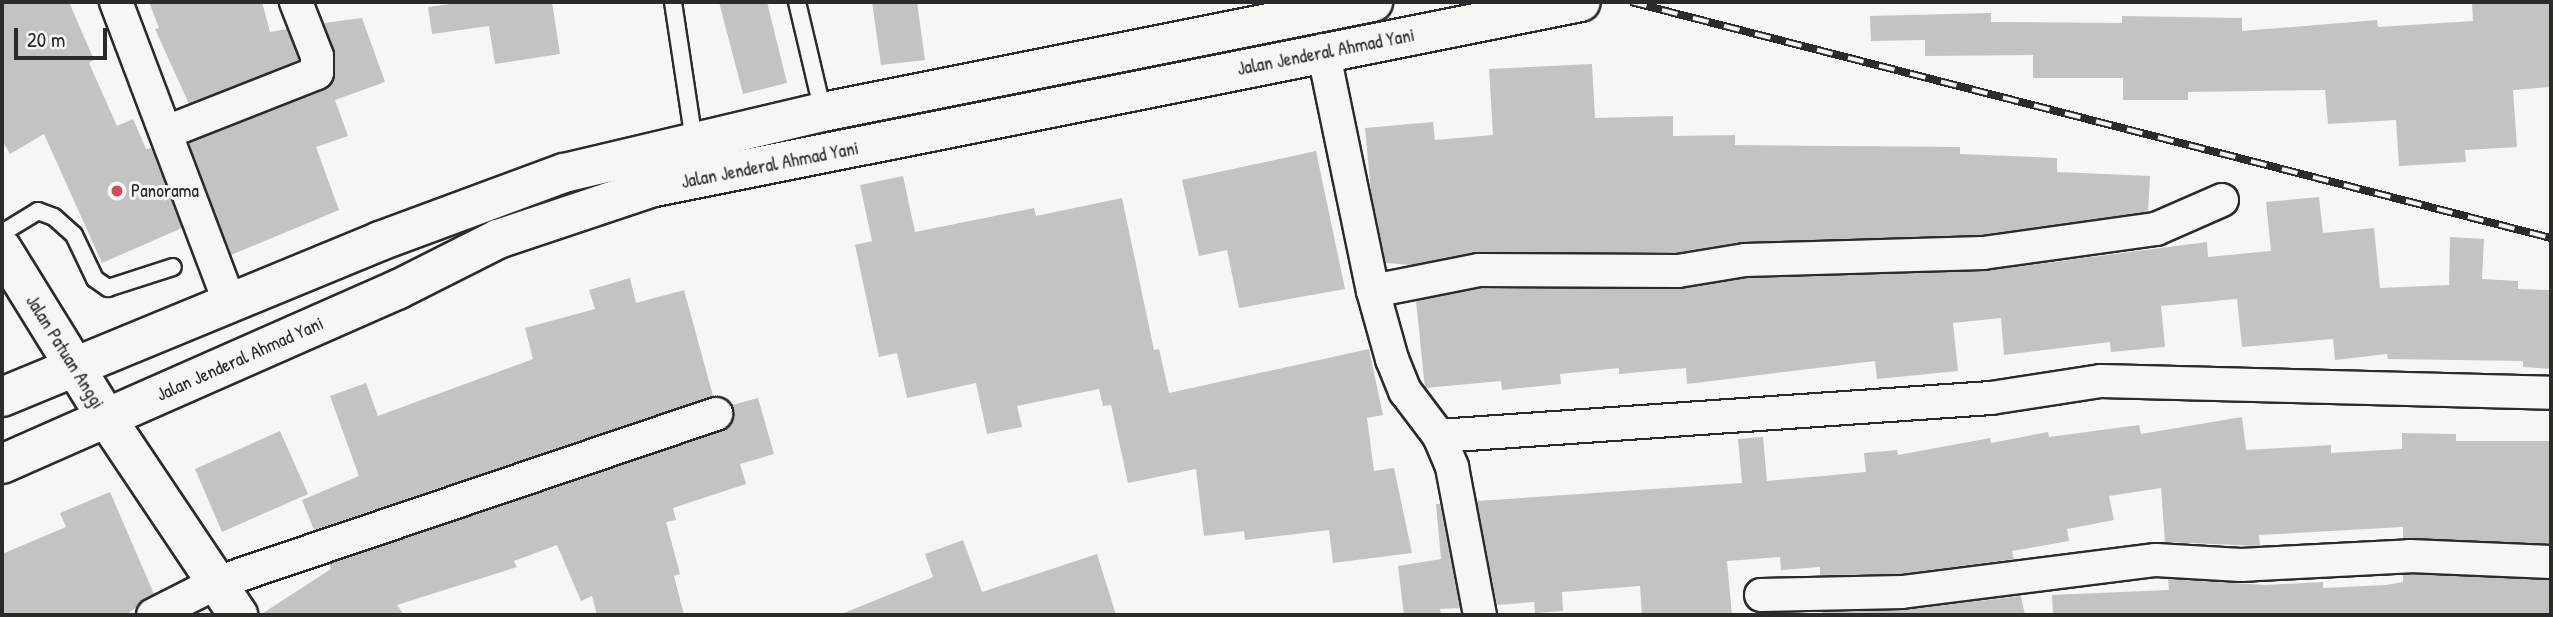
<!DOCTYPE html>
<html>
<head>
<meta charset="utf-8">
<style>
	body { margin:0 }
	#map { position:relative; width:2553px; height:617px; overflow:hidden; background:#f6f6f2; font-family:"Patrick Hand",sans-serif }
	div>[style] { position:absolute }
	[style*='--x'] { left:calc(var(--x)*1px); top:calc(var(--y)*1px); width:calc(var(--w)*1px); rotate:calc(var(--a)*1deg) }
	.building>* { inset:0; background:#c3c3c0 }
	.roads { filter:drop-shadow(2px 0 #2b2b2b) drop-shadow(-2px 0 #2b2b2b) drop-shadow(0 2px #2b2b2b) drop-shadow(0 -2px #2b2b2b) }
	.lane>* { height:16px; margin:-8px; padding:0 8px; transform-origin:8px; border-radius:8px; background:#f6f6f2 }
	.street>* { height:32px; margin:-16px; padding:0 16px; transform-origin:16px; border-radius:16px; background:#f6f6f2 }
	.secondary>* { height:38px; margin:-19px; padding:0 19px; transform-origin:19px; border-radius:19px; background:#f6f6f2 }
	.primary>* { height:38px; margin:-19px; padding:0 19px; transform-origin:19px; border-radius:19px; background:#f6f6f2 }
	.rail>* { height:8px; margin-top:-4px; transform-origin:0; background:repeating-linear-gradient(90deg,#f6f6f2 0 16px,#2b2b2b 0 32px); box-sizing:border-box; border-block:2px solid #2b2b2b }
	.dots>* { width:19px; height:19px; translate:-50% -50%; box-sizing:border-box; border:4px solid #f6f6f2; border-radius:50% }
	span { translate:-50% -50%; white-space:nowrap; text-align:center; line-height:1.15; -webkit-text-stroke:6px #f6f6f2; paint-order:stroke }
	.street-label { font-size:19px; color:#2b2b2b }
	.poi-label { font-size:19px; color:#2b2b2b }
	.left { translate:0 -50%; text-align:left }
	.frame { position:absolute; inset:0; border:4px solid #2b2b2b; pointer-events:none }
	.scale { position:absolute; left:14px; top:28px; width:93px; height:32px; box-sizing:border-box; border:4px solid #2b2b2b; border-top:0; padding-left:9px; font-size:21px; line-height:24px; white-space:nowrap; color:#2b2b2b; -webkit-text-stroke:5px #f6f6f2; paint-order:stroke }
</style>
</head>
<body>
<div id="map">
	<div class="building">
		<div style="clip-path:polygon(2px 2px,69px 2px,94px 60px,89px 63px,117px 126px,133px 119px,146px 149px,151px 148px,182px 228px,102px 263px,44px 134px,10px 154px,2px 140px)"></div>
		<div style="clip-path:polygon(149px 2px,262px 2px,270px 32px,287px 29px,299px 60px,189px 104px,155px 29px,159px 28px)"></div>
		<div style="clip-path:polygon(465px 2px,552px 2px,560px 54px,495px 64px,489px 26px,432px 34px,428px 7px)"></div>
		<div style="clip-path:polygon(719px 2px,767px 2px,787px 83px,743px 94px)"></div>
		<div style="clip-path:polygon(872px 2px,917px 2px,925px 60px,881px 65px)"></div>
		<div style="clip-path:polygon(2551px 2px,2551px 87px,2513px 90px,2517px 147px,2465px 150px,2466px 162px,2399px 166px,2396px 120px,2328px 124px,2325px 90px,2188px 92px,2188px 100px,2123px 100px,2123px 78px,2033px 78px,2033px 55px,1925px 56px,1925px 40px,1871px 41px,1870px 16px,1991px 13px,1991px 22px,2122px 23px,2122px 16px,2242px 18px,2242px 31px,2377px 20px,2378px 27px,2473px 21px,2472px 4px)"></div>
		<div style="clip-path:polygon(362px 18px,385px 82px,335px 100px,348px 136px,316px 147px,339px 210px,231px 255px,189px 143px,324px 90px,333px 83px,335px 56px,324px 23px)"></div>
		<div style="clip-path:polygon(1592px 64px,1595px 118px,1673px 116px,1673px 136px,1735px 135px,1735px 145px,1960px 147px,1960px 154px,2057px 158px,2057px 172px,2150px 176px,2148px 212px,1981px 235px,1744px 242px,1677px 253px,1479px 252px,1412px 265px,1386px 263px,1371px 192px,1365px 128px,1433px 122px,1435px 140px,1493px 135px,1489px 69px)"></div>
		<div style="clip-path:polygon(1316px 151px,1345px 289px,1239px 308px,1227px 250px,1199px 256px,1182px 180px)"></div>
		<div style="clip-path:polygon(903px 176px,915px 232px,1034px 208px,1036px 216px,1122px 198px,1154px 350px,1159px 349px,1169px 393px,1369px 349px,1383px 415px,1367px 418px,1374px 471px,1394px 468px,1412px 553px,1333px 563px,1329px 530px,1245px 540px,1244px 531px,1204px 536px,1196px 469px,1128px 483px,1111px 405px,1103px 406px,1099px 389px,1017px 406px,1022px 427px,987px 434px,976px 383px,907px 398px,897px 353px,879px 357px,855px 245px,872px 241px,860px 185px)"></div>
		<div style="clip-path:polygon(2319px 197px,2323px 233px,2374px 228px,2380px 288px,2449px 285px,2450px 237px,2484px 239px,2482px 279px,2518px 281px,2518px 289px,2551px 290px,2551px 369px,2523px 367px,2523px 361px,2388px 359px,2387px 354px,2335px 360px,2333px 339px,2242px 347px,2237px 299px,2161px 306px,2165px 347px,2111px 352px,2110px 342px,2004px 355px,2001px 318px,1953px 323px,1958px 371px,1877px 379px,1875px 361px,1687px 384px,1686px 368px,1619px 374px,1619px 368px,1560px 374px,1561px 384px,1502px 390px,1501px 381px,1425px 388px,1416px 301px,1481px 288px,1678px 289px,1747px 278px,1984px 271px,2207px 242px,2208px 257px,2271px 251px,2266px 202px)"></div>
		<div style="clip-path:polygon(630px 278px,636px 303px,684px 290px,713px 396px,314px 530px,302px 500px,359px 476px,330px 396px,366px 383px,378px 416px,533px 359px,525px 328px,595px 309px,589px 290px)"></div>
		<div style="clip-path:polygon(758px 398px,774px 454px,740px 464px,746px 484px,673px 508px,676px 520px,666px 522px,680px 574px,674px 576px,684px 615px,597px 615px,592px 596px,581px 601px,557px 545px,514px 561px,517px 567px,397px 605px,404px 615px,260px 615px,331px 569px,329px 564px,722px 431px,734px 418px,732px 405px)"></div>
		<div style="clip-path:polygon(2242px 417px,2246px 450px,2331px 445px,2331px 453px,2402px 449px,2402px 433px,2456px 434px,2456px 441px,2551px 441px,2551px 544px,2403px 538px,2403px 527px,2259px 535px,2260px 546px,2165px 542px,2161px 488px,2109px 496px,2114px 520px,2067px 529px,2069px 541px,2012px 551px,2014px 559px,1901px 574px,1820px 575px,1820px 567px,1781px 570px,1780px 557px,1727px 561px,1732px 615px,1642px 615px,1640px 586px,1562px 592px,1563px 611px,1535px 613px,1534px 602px,1497px 605px,1477px 501px,1742px 483px,1738px 439px,1763px 437px,1767px 481px,1866px 472px,1864px 453px,1897px 450px,1898px 455px,1990px 438px,1991px 443px,2048px 432px,2049px 437px,2139px 425px,2141px 434px)"></div>
		<div style="clip-path:polygon(280px 431px,308px 494px,222px 532px,195px 469px)"></div>
		<div style="clip-path:polygon(110px 492px,154px 594px,126px 615px,2px 615px,2px 554px,66px 527px,60px 513px)"></div>
		<div style="clip-path:polygon(1436px 504px,1440px 504px,1460px 608px,1440px 609px,1441px 615px,1404px 615px,1398px 566px,1441px 559px)"></div>
		<div style="clip-path:polygon(963px 540px,982px 592px,1097px 554px,1116px 615px,839px 615px,933px 577px,925px 554px)"></div>
		<div style="clip-path:polygon(2410px 574px,2551px 580px,2551px 615px,2053px 615px,2052px 595px,2169px 590px,2168px 579px,2266px 585px,2323px 582px,2323px 588px,2386px 585px,2403px 582px,2403px 575px)"></div>
		<div style="clip-path:polygon(2021px 596px,2025px 615px,1822px 615px,1822px 612px,1904px 610px)"></div>
	</div>
	<div class="roads">
		<div class="lane">
			<div style="--x:673;--y:2;--w:141;--a:81.4"></div>
			<div style="--x:797;--y:2;--w:113;--a:76.7"></div>
			<div style="--x:2;--y:233;--w:42;--a:-31.4"></div>
			<div style="--x:38;--y:211;--w:17;--a:21"></div>
			<div style="--x:54;--y:217;--w:27;--a:42"></div>
			<div style="--x:74;--y:235;--w:49;--a:64.5"></div>
			<div style="--x:95;--y:279;--w:16;--a:35"></div>
			<div style="--x:108;--y:288;--w:68;--a:-17.9"></div>
		</div>
		<div class="street">
			<div style="--x:116;--y:2;--w:323;--a:69.3"></div>
			<div style="--x:1323;--y:50;--w:246;--a:78.3"></div>
			<div style="--x:1373;--y:291;--w:71;--a:74.4"></div>
			<div style="--x:1392;--y:359;--w:35;--a:68"></div>
			<div style="--x:1405;--y:391;--w:56;--a:52.9"></div>
			<div style="--x:1439;--y:436;--w:34;--a:67"></div>
			<div style="--x:1452;--y:467;--w:151;--a:79.3"></div>
			<div style="--x:167;--y:132;--w:161;--a:-21.5"></div>
			<div style="--x:317;--y:73;--w:17;--a:-90"></div>
			<div style="--x:317;--y:56;--w:58;--a:-111.3"></div>
			<div style="--x:1373;--y:291;--w:108;--a:-11.2"></div>
			<div style="--x:1479;--y:270;--w:199;--a:0.3"></div>
			<div style="--x:1678;--y:271;--w:68;--a:-9.3"></div>
			<div style="--x:1745;--y:260;--w:238;--a:-1.7"></div>
			<div style="--x:1983;--y:253;--w:175;--a:-7.9"></div>
			<div style="--x:2156;--y:229;--w:72;--a:-23.7"></div>
			<div style="--x:1439;--y:436;--w:553;--a:-3.94"></div>
			<div style="--x:1991;--y:398;--w:111;--a:-8.8"></div>
			<div style="--x:2101;--y:381;--w:450;--a:1.5"></div>
			<div style="--x:1761;--y:595;--w:141;--a:-1.2"></div>
			<div style="--x:1902;--y:592;--w:256;--a:-7.2"></div>
			<div style="--x:2156;--y:560;--w:85;--a:3.4"></div>
			<div style="--x:2241;--y:565;--w:169;--a:-3"></div>
			<div style="--x:2410;--y:556;--w:141;--a:2.4"></div>
			<div style="--x:153;--y:615;--w:71;--a:-26.9"></div>
			<div style="--x:216;--y:583;--w:528;--a:-18.68"></div>
		</div>
		<div class="secondary">
			<div style="--x:2;--y:249;--w:200;--a:58.3"></div>
			<div style="--x:107;--y:419;--w:236;--a:56.2"></div>
		</div>
		<div class="primary">
			<div style="--x:2;--y:397;--w:409;--a:-22.4"></div>
			<div style="--x:380;--y:241;--w:196;--a:-20.3"></div>
			<div style="--x:564;--y:173;--w:266;--a:-13.3"></div>
			<div style="--x:823;--y:112;--w:561;--a:-11.31"></div>
			<div style="--x:2;--y:464;--w:432;--a:-23.8"></div>
			<div style="--x:397;--y:290;--w:113;--a:-26.8"></div>
			<div style="--x:498;--y:239;--w:160;--a:-18.5"></div>
			<div style="--x:650;--y:188;--w:949;--a:-11.3"></div>
		</div>
	</div>
	<div class="rail">
		<div style="--x:1631;--y:2;--w:950;--a:14.39"></div>
	</div>
	<div class="dots">
		<div style="left:117px;top:191px;background:#d1495b"></div>
	</div>
	<div class="street-label">
		<span style="left:1326px;top:52px;rotate:-11deg">Jalan Jenderal Ahmad Yani</span>
		<span style="left:770px;top:165px;rotate:-11deg">Jalan Jenderal Ahmad Yani</span>
		<span style="left:65px;top:352px;rotate:58deg">Jalan Patuan Anggi</span>
		<span style="left:240px;top:359px;rotate:-24deg">Jalan Jenderal Ahmad Yani</span>
	</div>
	<div class="poi-label">
		<span class="left" style="left:131px;top:191px">Panorama</span>
	</div>
	<div class="frame"></div>
	<div class="scale">20 m</div>
</div>
</body>
</html>
